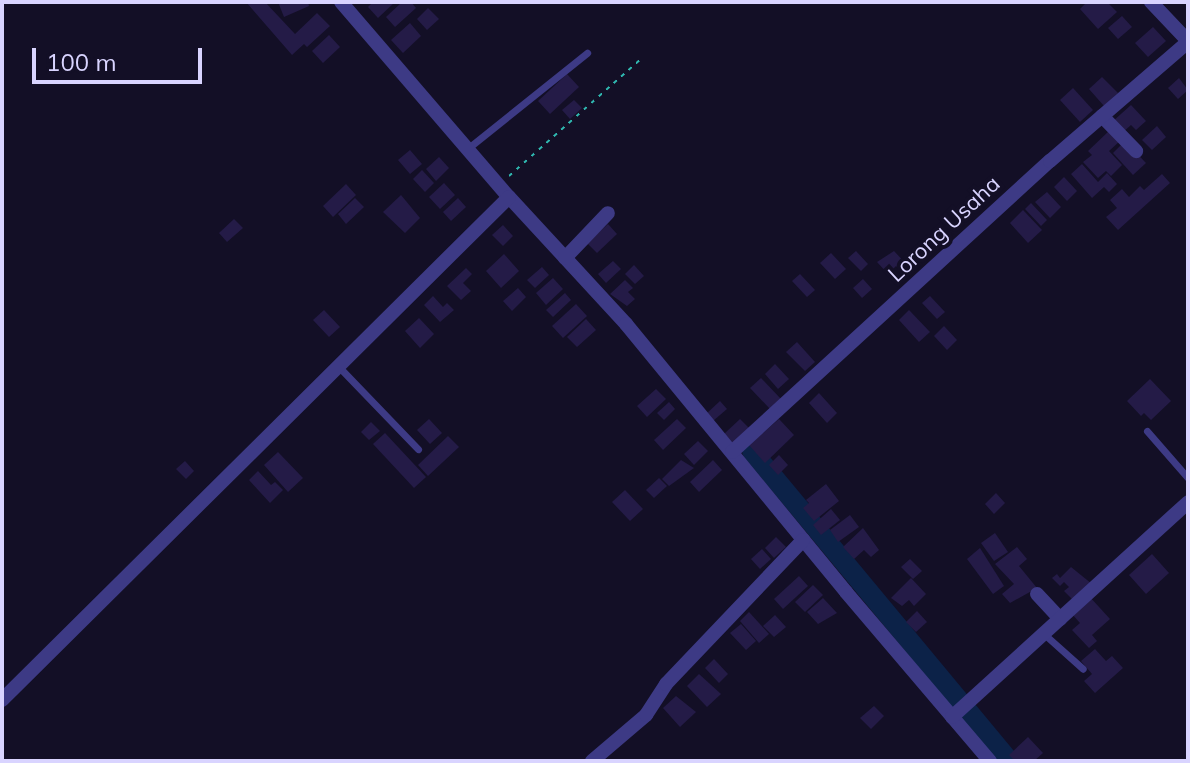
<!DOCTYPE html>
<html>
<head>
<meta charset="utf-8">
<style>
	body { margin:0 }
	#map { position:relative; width:1190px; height:763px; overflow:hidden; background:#130f26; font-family:Mulish,sans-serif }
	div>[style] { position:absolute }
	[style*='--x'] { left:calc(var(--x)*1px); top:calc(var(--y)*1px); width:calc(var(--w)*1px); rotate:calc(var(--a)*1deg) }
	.river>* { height:20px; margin:-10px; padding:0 10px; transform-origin:10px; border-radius:10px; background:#0c2248 }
	.building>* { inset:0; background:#241b47 }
	.path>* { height:2px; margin-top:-1px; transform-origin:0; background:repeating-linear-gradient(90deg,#2fb8b0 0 4px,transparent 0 10px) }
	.lane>* { height:7px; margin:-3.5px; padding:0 3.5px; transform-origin:3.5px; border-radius:3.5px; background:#3d3a85 }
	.street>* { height:14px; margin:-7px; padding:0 7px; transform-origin:7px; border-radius:7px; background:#3d3a85 }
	span { translate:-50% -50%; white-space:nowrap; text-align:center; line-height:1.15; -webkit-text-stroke:8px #130f26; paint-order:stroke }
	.street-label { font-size:22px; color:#d9d4ff }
	.frame { position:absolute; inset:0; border:4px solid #d9d4ff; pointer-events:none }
	.scale { position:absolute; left:32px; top:48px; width:170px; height:36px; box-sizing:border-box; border:4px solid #d9d4ff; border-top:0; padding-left:10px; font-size:24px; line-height:28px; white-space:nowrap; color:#d9d4ff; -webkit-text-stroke:6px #130f26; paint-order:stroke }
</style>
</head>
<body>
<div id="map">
	<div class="river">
		<div style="--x:752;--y:451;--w:403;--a:50.3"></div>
	</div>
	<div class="building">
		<div style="clip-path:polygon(246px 2px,265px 2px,295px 34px,317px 13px,330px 26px,307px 47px,304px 44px,292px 55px)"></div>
		<div style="clip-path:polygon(278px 2px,308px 2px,309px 6px,284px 17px)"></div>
		<div style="clip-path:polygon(373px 2px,395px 2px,378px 18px,368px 7px)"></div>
		<div style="clip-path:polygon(402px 2px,411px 2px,416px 8px,395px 27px,386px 17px)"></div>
		<div style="clip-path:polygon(1087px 2px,1107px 2px,1117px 12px,1098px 29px,1080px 9px)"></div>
		<div style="clip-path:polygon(428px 8px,439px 19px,427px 30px,417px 19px)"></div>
		<div style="clip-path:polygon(1122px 16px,1132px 27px,1118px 39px,1108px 28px)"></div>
		<div style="clip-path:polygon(410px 23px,421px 36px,403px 53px,391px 40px)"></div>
		<div style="clip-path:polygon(1153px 27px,1166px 41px,1148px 57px,1135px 43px)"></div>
		<div style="clip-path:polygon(329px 35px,340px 47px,323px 63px,312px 51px)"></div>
		<div style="clip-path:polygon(567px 74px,579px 87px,550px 114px,538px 101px)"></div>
		<div style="clip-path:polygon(1102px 77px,1118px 93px,1104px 106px,1089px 89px)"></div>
		<div style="clip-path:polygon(1179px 78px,1188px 90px,1178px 99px,1168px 88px)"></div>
		<div style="clip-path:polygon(1073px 88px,1093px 110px,1080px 122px,1060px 100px)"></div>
		<div style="clip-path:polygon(574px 100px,582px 108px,570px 119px,562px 110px)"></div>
		<div style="clip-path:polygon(1131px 105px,1146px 121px,1136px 130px,1131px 125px,1122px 133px,1112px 122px)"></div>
		<div style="clip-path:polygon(1157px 126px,1166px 137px,1152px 150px,1142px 140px)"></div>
		<div style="clip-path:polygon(1110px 130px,1120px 141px,1109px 151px,1122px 165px,1111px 176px,1106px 171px,1098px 178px,1083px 162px,1092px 155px,1088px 151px)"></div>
		<div style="clip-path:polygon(1125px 141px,1146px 163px,1133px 175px,1113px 153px)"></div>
		<div style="clip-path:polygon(410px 150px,422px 164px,410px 174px,398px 160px)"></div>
		<div style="clip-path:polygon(439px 157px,449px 168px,436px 181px,426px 169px)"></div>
		<div style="clip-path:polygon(1082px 164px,1098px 182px,1107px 173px,1117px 184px,1109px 192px,1104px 187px,1092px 198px,1071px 174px)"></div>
		<div style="clip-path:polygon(422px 170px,434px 183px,425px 192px,413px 179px)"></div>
		<div style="clip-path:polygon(1162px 174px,1170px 183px,1118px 230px,1106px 217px,1117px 208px,1110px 200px,1122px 189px,1129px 197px,1140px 186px,1144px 190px)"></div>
		<div style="clip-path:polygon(1064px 177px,1077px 191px,1067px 201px,1054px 187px)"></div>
		<div style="clip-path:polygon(444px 183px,455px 195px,440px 209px,429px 197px)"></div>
		<div style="clip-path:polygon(346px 184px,356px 195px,333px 217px,323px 206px)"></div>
		<div style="clip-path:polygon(1047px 192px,1061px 207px,1050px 218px,1035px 202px)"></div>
		<div style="clip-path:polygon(401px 195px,420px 218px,405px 233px,383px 212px)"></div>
		<div style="clip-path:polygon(355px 198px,364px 207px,346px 224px,338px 214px)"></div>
		<div style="clip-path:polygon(458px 198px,466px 207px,451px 221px,443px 212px)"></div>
		<div style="clip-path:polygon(1031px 203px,1047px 220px,1041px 226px,1025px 209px)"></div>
		<div style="clip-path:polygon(1023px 210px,1042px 230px,1028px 243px,1010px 223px)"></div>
		<div style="clip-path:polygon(234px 219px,243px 228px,227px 242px,219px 233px)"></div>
		<div style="clip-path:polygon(608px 224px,617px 234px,597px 253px,587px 243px)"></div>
		<div style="clip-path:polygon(503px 225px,513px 236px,503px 246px,492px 235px)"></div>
		<div style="clip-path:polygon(856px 251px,868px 264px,861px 271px,848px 258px)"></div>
		<div style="clip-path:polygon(894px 251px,911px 269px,904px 275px,896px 266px,888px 274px,877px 262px)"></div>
		<div style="clip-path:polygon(831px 253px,846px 269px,835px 279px,820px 263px)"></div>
		<div style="clip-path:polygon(504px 254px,519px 271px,501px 288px,486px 271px)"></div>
		<div style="clip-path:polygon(613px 261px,621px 269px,606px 283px,598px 274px)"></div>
		<div style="clip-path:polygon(634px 265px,644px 276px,635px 284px,625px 274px)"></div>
		<div style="clip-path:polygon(542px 267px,549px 275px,535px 288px,527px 280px)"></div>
		<div style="clip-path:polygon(466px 268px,472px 274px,463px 283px,471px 291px,461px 300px,447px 286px)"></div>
		<div style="clip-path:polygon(800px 274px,815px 290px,807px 297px,792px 281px)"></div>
		<div style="clip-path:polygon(553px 278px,563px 289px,546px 305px,536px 293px)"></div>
		<div style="clip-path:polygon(863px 279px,872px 289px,862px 298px,853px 288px)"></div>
		<div style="clip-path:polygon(625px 280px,633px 288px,628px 292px,635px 299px,627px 306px,610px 294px)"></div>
		<div style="clip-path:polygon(518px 288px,526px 297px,512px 311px,503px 301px)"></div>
		<div style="clip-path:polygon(565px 293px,571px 300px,553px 317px,546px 310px)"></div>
		<div style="clip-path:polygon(433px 296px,443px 307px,447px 303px,454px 310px,440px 322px,424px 305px)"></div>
		<div style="clip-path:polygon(930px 296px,945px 312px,937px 319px,922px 303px)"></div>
		<div style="clip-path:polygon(576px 304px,587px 316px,563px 338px,552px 326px)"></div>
		<div style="clip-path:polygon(324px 310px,340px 327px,329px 337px,313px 320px)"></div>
		<div style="clip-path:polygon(909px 310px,930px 332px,919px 342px,899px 320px)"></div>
		<div style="clip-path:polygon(419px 318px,434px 334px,420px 348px,405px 331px)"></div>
		<div style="clip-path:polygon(586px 319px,596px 330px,577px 347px,567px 337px)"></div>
		<div style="clip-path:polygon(944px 326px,957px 340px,947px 350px,934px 336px)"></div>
		<div style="clip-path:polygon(797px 342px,815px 362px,805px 371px,786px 352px)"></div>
		<div style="clip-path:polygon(775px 364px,789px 379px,778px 389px,765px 374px)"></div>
		<div style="clip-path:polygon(761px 378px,781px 399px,770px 409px,750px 388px)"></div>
		<div style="clip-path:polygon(1150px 379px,1171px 401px,1151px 420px,1144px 413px,1141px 416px,1127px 401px)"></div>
		<div style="clip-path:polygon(656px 389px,666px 399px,647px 417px,637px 406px)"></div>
		<div style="clip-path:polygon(819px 393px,837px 413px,827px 423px,809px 403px)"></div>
		<div style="clip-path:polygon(720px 401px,727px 409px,713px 421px,706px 414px)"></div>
		<div style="clip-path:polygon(669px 402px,675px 409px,664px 420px,657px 413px)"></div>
		<div style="clip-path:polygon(429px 419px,442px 433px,430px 444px,417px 430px)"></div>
		<div style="clip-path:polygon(677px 419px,686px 428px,663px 450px,654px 440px)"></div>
		<div style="clip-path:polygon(740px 419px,750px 429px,733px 444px,724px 434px)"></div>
		<div style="clip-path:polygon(779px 419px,794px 435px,765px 463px,749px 445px)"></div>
		<div style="clip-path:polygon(371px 422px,380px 431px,369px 440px,361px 432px)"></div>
		<div style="clip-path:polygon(385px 433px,426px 477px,414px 488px,373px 444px)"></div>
		<div style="clip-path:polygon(448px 436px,459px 447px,428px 476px,418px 465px)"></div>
		<div style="clip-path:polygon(698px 441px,708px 451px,694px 465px,684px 454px)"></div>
		<div style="clip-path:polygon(278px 452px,303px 478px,288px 492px,264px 465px)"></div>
		<div style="clip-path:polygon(779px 455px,788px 465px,778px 475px,769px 465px)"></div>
		<div style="clip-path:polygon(681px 460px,694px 468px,669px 486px,662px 479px)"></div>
		<div style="clip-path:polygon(713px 460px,722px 470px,699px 492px,690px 482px)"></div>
		<div style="clip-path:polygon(185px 461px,194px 471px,186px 479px,176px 469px)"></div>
		<div style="clip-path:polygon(258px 471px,271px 485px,275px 482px,283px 490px,270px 503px,249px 480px)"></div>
		<div style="clip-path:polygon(659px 478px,667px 486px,654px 498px,646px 490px)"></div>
		<div style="clip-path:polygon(826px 484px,839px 501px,814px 521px,803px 508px,809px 503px,806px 500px)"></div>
		<div style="clip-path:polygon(625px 490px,643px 509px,630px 521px,612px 502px)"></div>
		<div style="clip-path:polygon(996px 493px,1005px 503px,994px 514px,985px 504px)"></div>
		<div style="clip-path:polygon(831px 509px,840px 520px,821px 535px,813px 525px)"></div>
		<div style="clip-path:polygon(850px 515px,859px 527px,838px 542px,830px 530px)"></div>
		<div style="clip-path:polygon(863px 528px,879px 550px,871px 557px,864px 550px,854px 559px,843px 547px)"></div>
		<div style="clip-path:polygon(995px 533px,1008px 552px,994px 561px,981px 543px)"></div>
		<div style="clip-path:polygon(776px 537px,786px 547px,774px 558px,765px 548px)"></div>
		<div style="clip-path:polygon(1017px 547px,1027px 559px,1019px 566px,1037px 588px,1010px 603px,1002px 594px,1014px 584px,995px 564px)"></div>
		<div style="clip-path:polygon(980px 548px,1004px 586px,993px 594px,967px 559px)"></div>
		<div style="clip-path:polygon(762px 549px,771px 559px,760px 569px,751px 559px)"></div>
		<div style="clip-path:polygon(1152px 554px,1169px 573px,1146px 594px,1129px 575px)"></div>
		<div style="clip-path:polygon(910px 559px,922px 571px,913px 579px,901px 567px)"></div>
		<div style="clip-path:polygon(1071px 567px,1092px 584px,1074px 601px,1064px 591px,1069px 587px,1064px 582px,1060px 586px,1052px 578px,1057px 574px,1060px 578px)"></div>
		<div style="clip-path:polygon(799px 576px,808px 586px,783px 609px,774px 599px)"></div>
		<div style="clip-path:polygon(911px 578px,926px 594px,914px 606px,909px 600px,902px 606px,891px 598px)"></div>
		<div style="clip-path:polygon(813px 585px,823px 595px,805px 612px,795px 602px)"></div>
		<div style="clip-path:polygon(1089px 596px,1110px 619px,1092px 635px,1097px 641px,1089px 648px,1072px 630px,1080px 623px,1071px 613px)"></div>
		<div style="clip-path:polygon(823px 598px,837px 613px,818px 624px,807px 612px)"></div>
		<div style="clip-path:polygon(917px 611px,927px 622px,916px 632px,906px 622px)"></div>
		<div style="clip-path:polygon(749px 612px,769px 634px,759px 643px,740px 621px)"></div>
		<div style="clip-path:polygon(775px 615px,786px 627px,774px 637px,763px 626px)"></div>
		<div style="clip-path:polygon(741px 624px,756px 641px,746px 650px,730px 633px)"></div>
		<div style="clip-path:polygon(1095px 649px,1106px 661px,1112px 656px,1123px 668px,1095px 693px,1084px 681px,1092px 674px,1081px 661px)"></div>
		<div style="clip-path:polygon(714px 659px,728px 674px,719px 683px,705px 668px)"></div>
		<div style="clip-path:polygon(699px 674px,721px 694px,707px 707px,687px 686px)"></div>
		<div style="clip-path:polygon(676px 696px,696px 712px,680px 727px,663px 708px)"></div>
		<div style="clip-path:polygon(874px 706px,884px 716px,871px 729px,860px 718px)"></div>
		<div style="clip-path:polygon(1028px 737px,1043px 753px,1034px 761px,1015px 761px,1009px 755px)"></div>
	</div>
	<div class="path">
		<div style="--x:509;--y:176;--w:179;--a:-41.6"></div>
	</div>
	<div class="lane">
		<div style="--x:467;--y:149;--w:154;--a:-38.7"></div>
		<div style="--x:339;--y:367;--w:114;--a:46.1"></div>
		<div style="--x:1147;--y:431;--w:62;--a:48.9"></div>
		<div style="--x:1044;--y:634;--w:52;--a:41.9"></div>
	</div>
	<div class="street">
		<div style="--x:341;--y:2;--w:257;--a:49.3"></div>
		<div style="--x:509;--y:197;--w:173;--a:47.3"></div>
		<div style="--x:626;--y:324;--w:347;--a:50.6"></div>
		<div style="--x:846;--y:592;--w:222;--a:49.6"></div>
		<div style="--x:1151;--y:2;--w:54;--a:46.5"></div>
		<div style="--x:1102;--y:116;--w:49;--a:45.8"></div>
		<div style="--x:565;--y:258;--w:62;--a:-46.3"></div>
		<div style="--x:732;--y:452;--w:431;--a:-42.5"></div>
		<div style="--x:1050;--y:161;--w:182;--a:-40.8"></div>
		<div style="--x:1037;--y:594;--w:34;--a:47"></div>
		<div style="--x:2;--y:700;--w:714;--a:-44.77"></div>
		<div style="--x:952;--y:717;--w:319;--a:-42.3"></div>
		<div style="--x:592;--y:761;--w:71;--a:-40.4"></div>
		<div style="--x:646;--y:715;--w:37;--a:-57"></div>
		<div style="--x:666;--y:684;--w:199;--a:-46.4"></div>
	</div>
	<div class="street-label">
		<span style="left:944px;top:229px;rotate:-43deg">Lorong Usaha</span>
	</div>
	<div class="frame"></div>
	<div class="scale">100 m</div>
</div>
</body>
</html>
